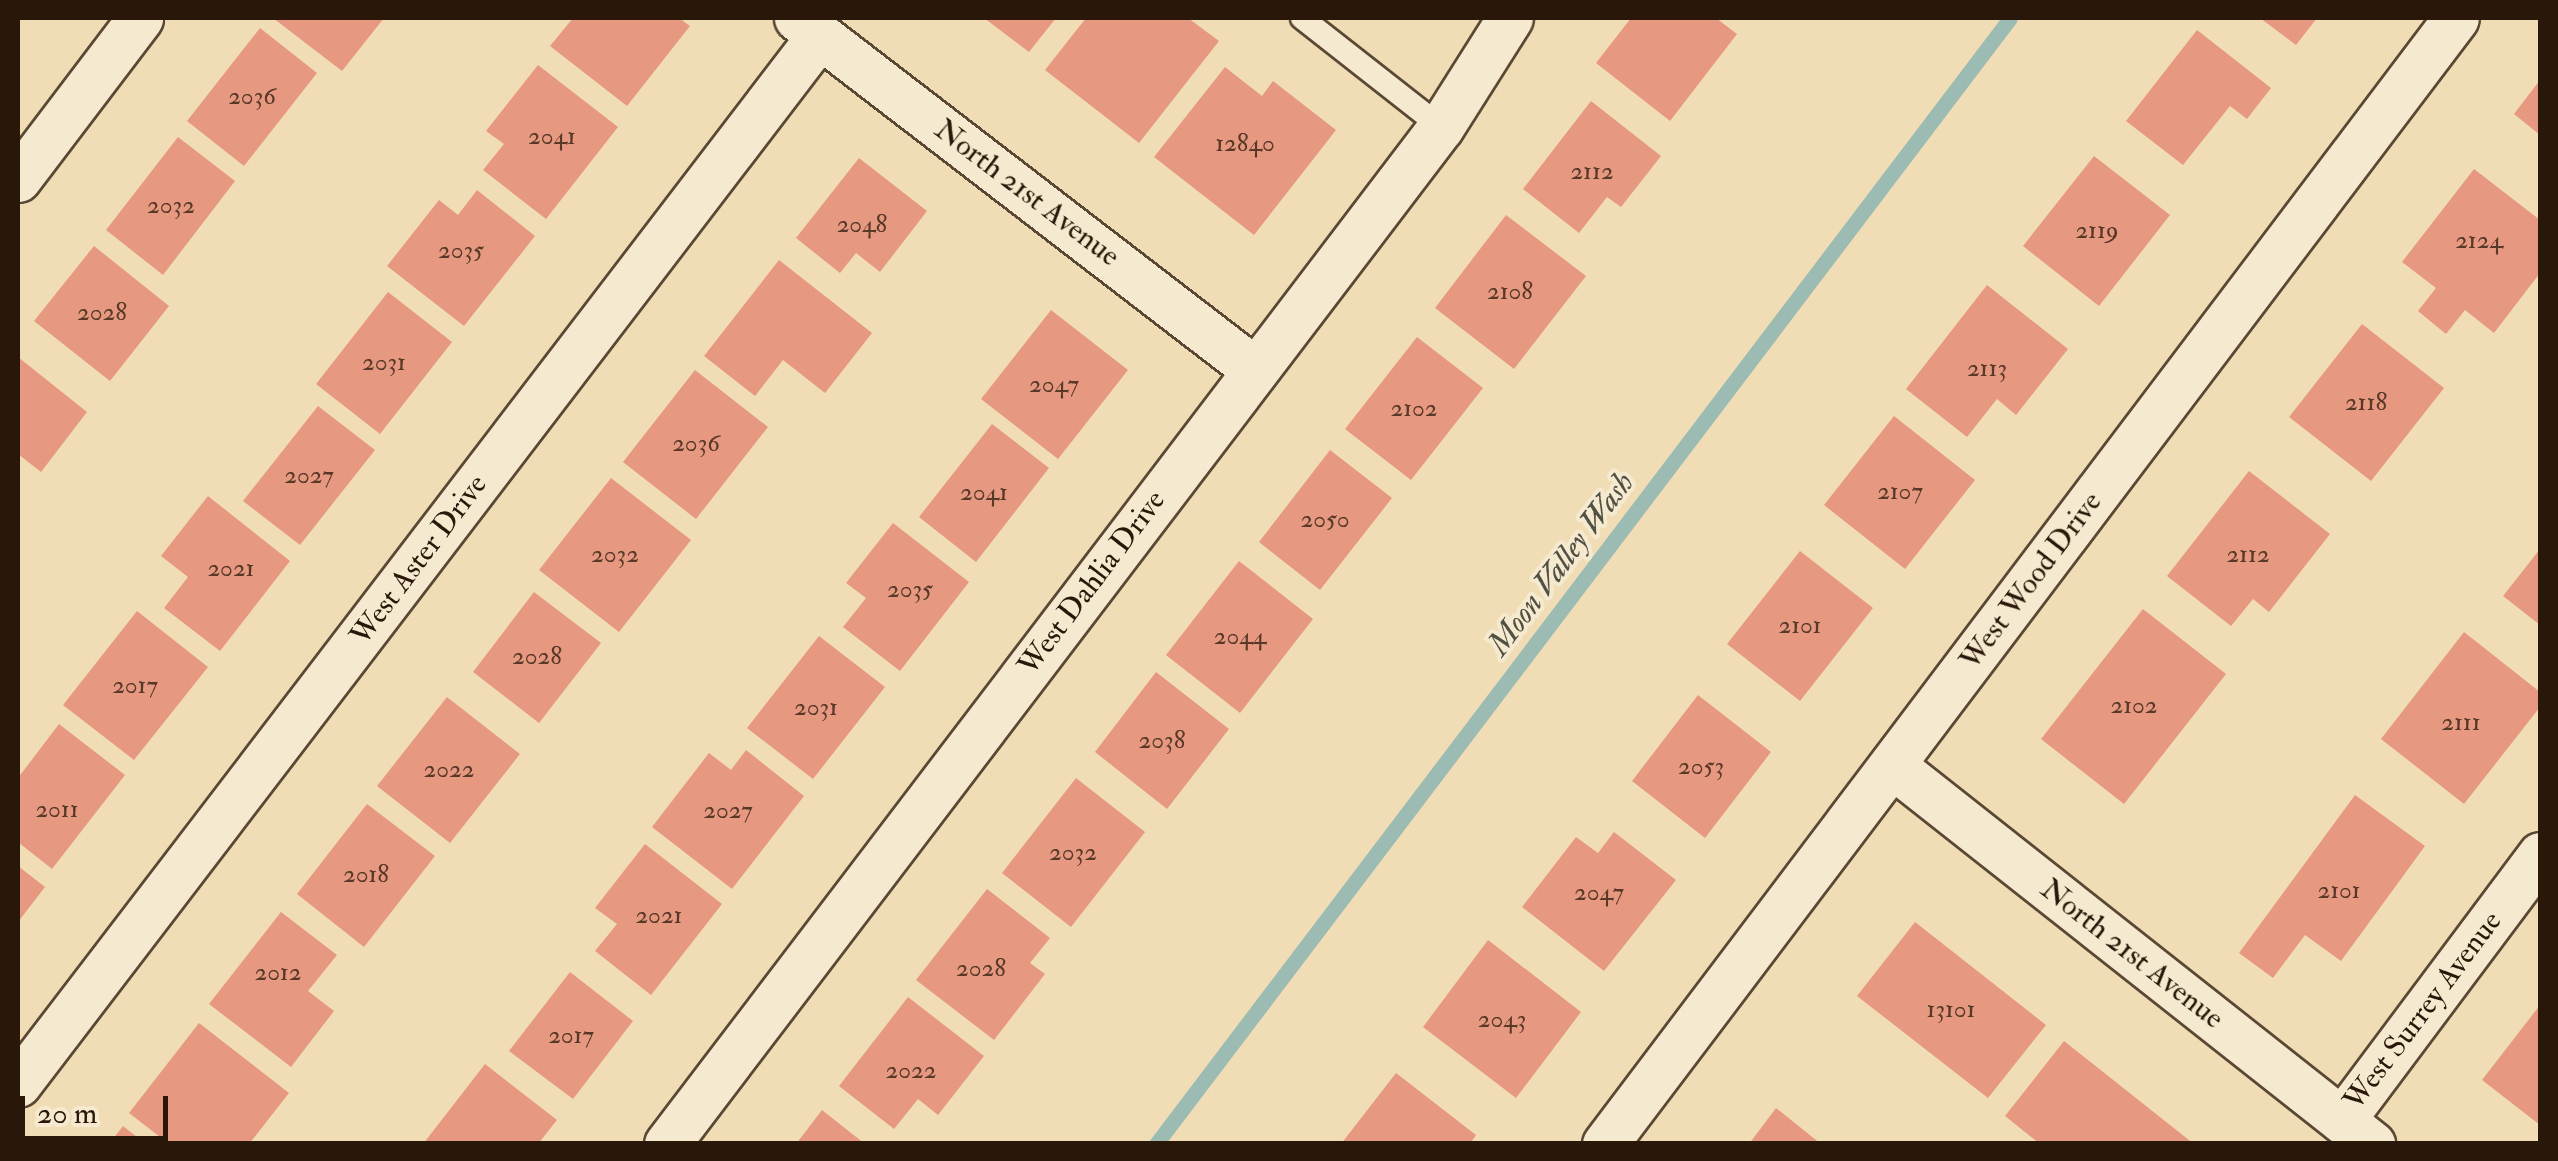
<!DOCTYPE html>
<html>
<head>
<meta charset="utf-8">
<style>
	body { margin:0 }
	#map { position:relative; width:2558px; height:1161px; overflow:hidden; background:#f0ddb5; font-family:"IM FELL Double Pica",serif }
	div>[style] { position:absolute }
	[style*='--x'] { left:calc(var(--x)*1px); top:calc(var(--y)*1px); width:calc(var(--w)*1px); rotate:calc(var(--a)*1deg) }
	.stream>* { height:15px; margin:-7.5px; padding:0 7.5px; transform-origin:7.5px; border-radius:7.5px; background:#9bbbb3 }
	.building>* { inset:0; background:#e69980 }
	.roads { filter:drop-shadow(2px 0 #5b4834) drop-shadow(-2px 0 #5b4834) drop-shadow(0 2px #5b4834) drop-shadow(0 -2px #5b4834) }
	.service>* { height:22px; margin:-11px; padding:0 11px; transform-origin:11px; border-radius:11px; background:#f5e9cf }
	.minor>* { height:45px; margin:-22.5px; padding:0 22.5px; transform-origin:22.5px; border-radius:22.5px; background:#f5e9cf }
	span { translate:-50% -50%; white-space:nowrap; text-align:center; line-height:1.15; -webkit-text-stroke:8px #f5e9cf; paint-order:stroke }
	.number-label { font-size:25px; color:#583827 }
	.number-label span { -webkit-text-stroke-width:0 }
	.street-label { font-size:30px; color:#291709 }
	.water-label { font-size:32px; color:#515044; font-style:italic }
	.frame { position:absolute; inset:0; border:20px solid #291709; pointer-events:none }
	.scale { position:absolute; left:20px; top:1096px; width:148px; height:45px; box-sizing:border-box; border:5px solid #291709; border-top:0; padding-left:12px; font-size:30px; line-height:35px; white-space:nowrap; color:#291709; -webkit-text-stroke:8px #f5e9cf; paint-order:stroke }
</style>
</head>
<body>
<div id="map">
	<div class="stream">
		<div style="--x:1156;--y:1144;--w:1413;--a:-52.82"></div>
	</div>
	<div class="building">
		<div style="clip-path:polygon(273px 18px,384px 18px,342px 71px)"></div>
		<div style="clip-path:polygon(573px 18px,679px 18px,690px 26px,627px 106px,550px 46px)"></div>
		<div style="clip-path:polygon(984px 18px,1056px 18px,1029px 52px)"></div>
		<div style="clip-path:polygon(1086px 18px,1188px 18px,1219px 41px,1139px 143px,1045px 70px)"></div>
		<div style="clip-path:polygon(1631px 18px,1716px 18px,1737px 34px,1670px 121px,1596px 63px)"></div>
		<div style="clip-path:polygon(2260px 18px,2317px 18px,2296px 45px)"></div>
		<div style="clip-path:polygon(260px 28px,317px 73px,244px 166px,187px 121px)"></div>
		<div style="clip-path:polygon(2197px 30px,2271px 88px,2247px 119px,2230px 106px,2183px 165px,2126px 121px)"></div>
		<div style="clip-path:polygon(538px 65px,618px 127px,546px 219px,483px 170px,504px 144px,486px 131px)"></div>
		<div style="clip-path:polygon(1225px 67px,1262px 96px,1273px 81px,1336px 130px,1254px 235px,1154px 157px)"></div>
		<div style="clip-path:polygon(2540px 80px,2540px 135px,2514px 114px)"></div>
		<div style="clip-path:polygon(1591px 101px,1661px 156px,1621px 207px,1607px 197px,1579px 233px,1523px 189px)"></div>
		<div style="clip-path:polygon(178px 137px,235px 181px,163px 275px,106px 230px)"></div>
		<div style="clip-path:polygon(2094px 156px,2170px 215px,2099px 306px,2023px 246px)"></div>
		<div style="clip-path:polygon(859px 158px,927px 211px,880px 272px,856px 253px,840px 273px,796px 238px)"></div>
		<div style="clip-path:polygon(2474px 169px,2540px 220px,2540px 273px,2494px 333px,2465px 310px,2446px 334px,2418px 311px,2436px 288px,2402px 262px)"></div>
		<div style="clip-path:polygon(477px 190px,535px 236px,464px 326px,387px 266px,439px 200px,458px 215px)"></div>
		<div style="clip-path:polygon(1506px 215px,1586px 276px,1514px 369px,1435px 308px)"></div>
		<div style="clip-path:polygon(94px 246px,169px 306px,110px 381px,34px 321px)"></div>
		<div style="clip-path:polygon(779px 260px,872px 333px,825px 393px,783px 360px,755px 396px,704px 356px)"></div>
		<div style="clip-path:polygon(1987px 285px,2068px 349px,2016px 415px,1997px 399px,1967px 437px,1906px 389px)"></div>
		<div style="clip-path:polygon(388px 292px,452px 342px,380px 434px,316px 384px)"></div>
		<div style="clip-path:polygon(1051px 310px,1128px 370px,1058px 459px,981px 399px)"></div>
		<div style="clip-path:polygon(2362px 324px,2444px 388px,2371px 481px,2289px 417px)"></div>
		<div style="clip-path:polygon(1417px 337px,1483px 388px,1411px 480px,1345px 429px)"></div>
		<div style="clip-path:polygon(18px 357px,87px 412px,41px 472px,18px 454px)"></div>
		<div style="clip-path:polygon(695px 370px,768px 427px,696px 519px,623px 462px)"></div>
		<div style="clip-path:polygon(318px 406px,375px 450px,300px 545px,243px 501px)"></div>
		<div style="clip-path:polygon(1894px 416px,1975px 480px,1905px 569px,1824px 505px)"></div>
		<div style="clip-path:polygon(992px 424px,1049px 468px,976px 562px,919px 517px)"></div>
		<div style="clip-path:polygon(1330px 450px,1392px 498px,1320px 590px,1259px 542px)"></div>
		<div style="clip-path:polygon(2249px 471px,2330px 534px,2269px 612px,2253px 599px,2231px 626px,2167px 576px)"></div>
		<div style="clip-path:polygon(611px 478px,691px 540px,619px 632px,539px 570px)"></div>
		<div style="clip-path:polygon(208px 496px,290px 561px,220px 651px,164px 608px,188px 577px,161px 556px)"></div>
		<div style="clip-path:polygon(893px 523px,969px 582px,900px 671px,843px 627px,866px 598px,846px 583px)"></div>
		<div style="clip-path:polygon(2540px 549px,2540px 625px,2503px 596px)"></div>
		<div style="clip-path:polygon(1800px 551px,1873px 608px,1800px 701px,1727px 644px)"></div>
		<div style="clip-path:polygon(1239px 561px,1313px 619px,1240px 713px,1166px 655px)"></div>
		<div style="clip-path:polygon(534px 592px,601px 643px,539px 723px,473px 672px)"></div>
		<div style="clip-path:polygon(2143px 609px,2226px 674px,2124px 804px,2041px 739px)"></div>
		<div style="clip-path:polygon(137px 611px,208px 667px,134px 760px,63px 705px)"></div>
		<div style="clip-path:polygon(2464px 632px,2540px 692px,2540px 707px,2464px 804px,2381px 739px)"></div>
		<div style="clip-path:polygon(819px 636px,885px 687px,813px 779px,747px 728px)"></div>
		<div style="clip-path:polygon(1156px 672px,1229px 729px,1167px 809px,1095px 752px)"></div>
		<div style="clip-path:polygon(1698px 695px,1771px 752px,1705px 838px,1632px 781px)"></div>
		<div style="clip-path:polygon(447px 697px,520px 754px,450px 843px,377px 786px)"></div>
		<div style="clip-path:polygon(59px 724px,125px 775px,52px 869px,18px 842px,18px 778px)"></div>
		<div style="clip-path:polygon(746px 750px,804px 796px,732px 889px,652px 827px,709px 753px,731px 770px)"></div>
		<div style="clip-path:polygon(1076px 778px,1145px 832px,1071px 927px,1002px 873px)"></div>
		<div style="clip-path:polygon(2355px 795px,2425px 846px,2341px 961px,2305px 935px,2273px 978px,2239px 953px)"></div>
		<div style="clip-path:polygon(367px 804px,435px 856px,364px 947px,297px 894px)"></div>
		<div style="clip-path:polygon(1614px 832px,1676px 880px,1604px 971px,1522px 907px,1576px 837px,1598px 853px)"></div>
		<div style="clip-path:polygon(645px 844px,722px 904px,651px 995px,595px 951px,617px 924px,595px 908px)"></div>
		<div style="clip-path:polygon(18px 866px,45px 887px,18px 922px)"></div>
		<div style="clip-path:polygon(987px 889px,1050px 938px,1030px 963px,1045px 974px,994px 1040px,916px 980px)"></div>
		<div style="clip-path:polygon(281px 912px,337px 955px,308px 991px,334px 1011px,291px 1067px,209px 1004px)"></div>
		<div style="clip-path:polygon(1915px 922px,2046px 1025px,1988px 1098px,1857px 996px)"></div>
		<div style="clip-path:polygon(1488px 940px,1581px 1012px,1516px 1098px,1423px 1027px)"></div>
		<div style="clip-path:polygon(570px 972px,633px 1021px,573px 1099px,509px 1051px)"></div>
		<div style="clip-path:polygon(908px 997px,984px 1056px,938px 1115px,918px 1099px,894px 1129px,839px 1086px)"></div>
		<div style="clip-path:polygon(2540px 1005px,2540px 1125px,2482px 1080px)"></div>
		<div style="clip-path:polygon(199px 1023px,289px 1093px,249px 1144px,169px 1144px,129px 1113px)"></div>
		<div style="clip-path:polygon(2064px 1041px,2194px 1144px,2040px 1144px,2005px 1116px)"></div>
		<div style="clip-path:polygon(485px 1064px,557px 1120px,538px 1144px,423px 1144px)"></div>
		<div style="clip-path:polygon(1396px 1073px,1476px 1135px,1470px 1144px,1341px 1144px)"></div>
		<div style="clip-path:polygon(1776px 1108px,1821px 1144px,1749px 1144px)"></div>
		<div style="clip-path:polygon(822px 1110px,865px 1144px,796px 1144px)"></div>
		<div style="clip-path:polygon(123px 1126px,146px 1144px,109px 1144px)"></div>
	</div>
	<div class="roads">
		<div class="service">
			<div style="--x:1302;--y:18;--w:177;--a:38.1"></div>
		</div>
		<div class="minor">
			<div style="--x:797;--y:18;--w:578;--a:37.54"></div>
			<div style="--x:18;--y:179;--w:202;--a:-52.8"></div>
			<div style="--x:1892;--y:765;--w:612;--a:38.29"></div>
			<div style="--x:18;--y:1084;--w:1320;--a:-52.6"></div>
			<div style="--x:2342;--y:1120;--w:331;--a:-53.2"></div>
			<div style="--x:667;--y:1144;--w:1278;--a:-52.73"></div>
			<div style="--x:1441;--y:127;--w:129;--a:-57.7"></div>
			<div style="--x:1605;--y:1144;--w:1411;--a:-52.92"></div>
		</div>
	</div>
	<div class="number-label">
		<span style="left:252px;top:97px">2036</span>
		<span style="left:552px;top:137px">2041</span>
		<span style="left:1245px;top:144px">12840</span>
		<span style="left:1592px;top:172px">2112</span>
		<span style="left:171px;top:206px">2032</span>
		<span style="left:862px;top:225px">2048</span>
		<span style="left:2097px;top:231px">2119</span>
		<span style="left:2479px;top:241px">2124</span>
		<span style="left:461px;top:251px">2035</span>
		<span style="left:1510px;top:292px">2108</span>
		<span style="left:102px;top:313px">2028</span>
		<span style="left:384px;top:363px">2031</span>
		<span style="left:1987px;top:369px">2113</span>
		<span style="left:1054px;top:385px">2047</span>
		<span style="left:2366px;top:403px">2118</span>
		<span style="left:1414px;top:409px">2102</span>
		<span style="left:696px;top:444px">2036</span>
		<span style="left:309px;top:476px">2027</span>
		<span style="left:1900px;top:492px">2107</span>
		<span style="left:984px;top:493px">2041</span>
		<span style="left:1325px;top:520px">2050</span>
		<span style="left:615px;top:555px">2032</span>
		<span style="left:2248px;top:555px">2112</span>
		<span style="left:231px;top:569px">2021</span>
		<span style="left:910px;top:590px">2035</span>
		<span style="left:1800px;top:626px">2101</span>
		<span style="left:1240px;top:637px">2044</span>
		<span style="left:537px;top:657px">2028</span>
		<span style="left:135px;top:686px">2017</span>
		<span style="left:2134px;top:706px">2102</span>
		<span style="left:816px;top:708px">2031</span>
		<span style="left:2461px;top:723px">2111</span>
		<span style="left:1162px;top:741px">2038</span>
		<span style="left:1701px;top:767px">2053</span>
		<span style="left:449px;top:770px">2022</span>
		<span style="left:57px;top:810px">2011</span>
		<span style="left:728px;top:811px">2027</span>
		<span style="left:1073px;top:853px">2032</span>
		<span style="left:366px;top:875px">2018</span>
		<span style="left:2339px;top:891px">2101</span>
		<span style="left:1599px;top:893px">2047</span>
		<span style="left:659px;top:916px">2021</span>
		<span style="left:981px;top:969px">2028</span>
		<span style="left:278px;top:973px">2012</span>
		<span style="left:1951px;top:1010px">13101</span>
		<span style="left:1502px;top:1020px">2043</span>
		<span style="left:571px;top:1036px">2017</span>
		<span style="left:911px;top:1071px">2022</span>
	</div>
	<div class="street-label">
		<span style="left:1027px;top:193px;rotate:37deg">North 21st Avenue</span>
		<span style="left:419px;top:560px;rotate:-53deg">West Aster Drive</span>
		<span style="left:2031px;top:581px;rotate:-53deg">West Wood Drive</span>
		<span style="left:1092px;top:583px;rotate:-53deg">West Dahlia Drive</span>
		<span style="left:2132px;top:954px;rotate:38deg">North 21st Avenue</span>
		<span style="left:2423px;top:1011px;rotate:-53deg">West Surrey Avenue</span>
	</div>
	<div class="water-label">
		<span style="left:1561px;top:564px;rotate:-53deg">Moon Valley Wash</span>
	</div>
	<div class="frame"></div>
	<div class="scale">20 m</div>
</div>
</body>
</html>
